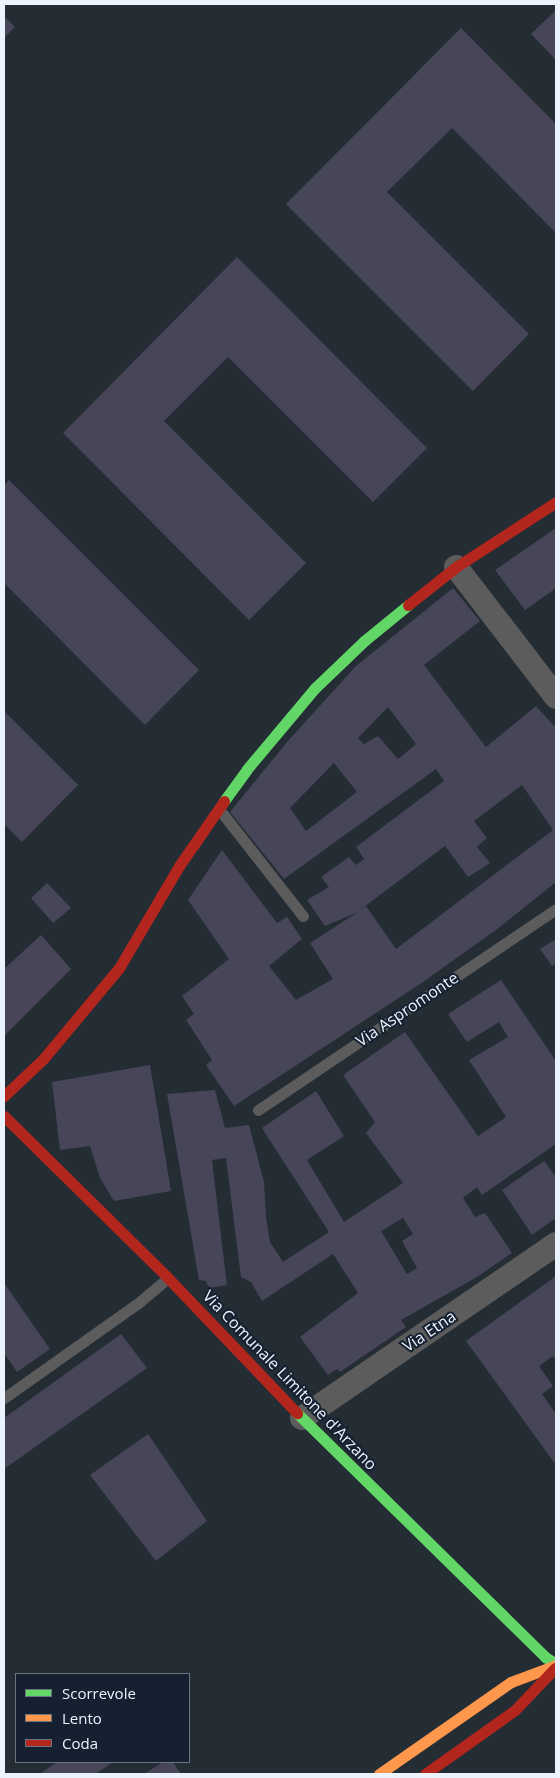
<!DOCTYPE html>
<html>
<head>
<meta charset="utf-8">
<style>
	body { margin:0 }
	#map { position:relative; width:560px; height:1778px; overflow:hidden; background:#242c34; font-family:"Open Sans",sans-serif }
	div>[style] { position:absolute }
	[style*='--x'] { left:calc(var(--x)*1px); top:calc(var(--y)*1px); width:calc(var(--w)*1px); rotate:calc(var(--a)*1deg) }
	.building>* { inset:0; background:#474558 }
	.lane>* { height:11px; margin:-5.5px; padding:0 5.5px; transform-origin:5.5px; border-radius:5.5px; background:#5c5c5c }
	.street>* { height:24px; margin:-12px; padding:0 12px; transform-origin:12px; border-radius:12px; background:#5c5c5c }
	.fast>* { height:11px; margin:-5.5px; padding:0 5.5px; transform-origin:5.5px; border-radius:5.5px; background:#63d668 }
	.slow>* { height:11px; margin:-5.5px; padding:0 5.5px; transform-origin:5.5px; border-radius:5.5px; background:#ff974d }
	.jam>* { height:11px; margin:-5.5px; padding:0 5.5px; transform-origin:5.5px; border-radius:5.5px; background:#b3261e }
	span { translate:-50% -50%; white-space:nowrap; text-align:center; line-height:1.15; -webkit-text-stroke:4px #152130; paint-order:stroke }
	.street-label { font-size:16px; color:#ebf3fe }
	.frame { position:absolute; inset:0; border:5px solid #ebf3fe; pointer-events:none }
	.legend { position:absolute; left:15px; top:1673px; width:175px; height:90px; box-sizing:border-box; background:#152130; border:1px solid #6b7582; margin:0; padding:6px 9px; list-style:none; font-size:15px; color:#ebf3fe }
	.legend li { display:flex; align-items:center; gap:10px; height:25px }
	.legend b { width:25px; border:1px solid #6b7582 }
</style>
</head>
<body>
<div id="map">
	<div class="building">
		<div style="clip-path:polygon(556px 10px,556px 60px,531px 34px)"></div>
		<div style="clip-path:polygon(4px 16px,15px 27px,4px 38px)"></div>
		<div style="clip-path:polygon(461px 28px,556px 124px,556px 233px,452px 128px,387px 192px,529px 334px,473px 391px,286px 204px)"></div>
		<div style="clip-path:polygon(237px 257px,427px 448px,373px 502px,228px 357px,164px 421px,306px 563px,249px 620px,63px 433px)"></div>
		<div style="clip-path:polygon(9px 480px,199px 670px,145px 725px,4px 583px,4px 485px)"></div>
		<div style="clip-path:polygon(556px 528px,556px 588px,525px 610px,495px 570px)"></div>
		<div style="clip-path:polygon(evenodd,453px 588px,480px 621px,424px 665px,486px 747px,536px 706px,556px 728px,556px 882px,496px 930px,420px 984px,234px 1106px,206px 1065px,212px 1060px,186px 1020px,194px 1014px,182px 996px,229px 959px,188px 900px,222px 850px,277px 923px,287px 917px,302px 939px,269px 966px,296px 1000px,333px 979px,310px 943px,358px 912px,325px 926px,307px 900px,329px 887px,321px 877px,349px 857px,356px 865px,364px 859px,356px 847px,444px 781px,436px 769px,284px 879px,230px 812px,287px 742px,356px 666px,453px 588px,388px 707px,416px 744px,398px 759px,378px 736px,364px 744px,358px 738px,388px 707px,453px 588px,334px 763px,357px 792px,306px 831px,290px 808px,334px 763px,453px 588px,522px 785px,553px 830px,396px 949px,366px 906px,360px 910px,445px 846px,468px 877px,490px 863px,477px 847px,487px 838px,474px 821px,522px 785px)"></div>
		<div style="clip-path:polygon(4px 711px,78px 785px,22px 842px,4px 824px)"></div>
		<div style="clip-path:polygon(47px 883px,71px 908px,53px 923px,31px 898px)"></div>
		<div style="clip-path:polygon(41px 935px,71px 969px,4px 1036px,4px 969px)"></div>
		<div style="clip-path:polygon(556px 939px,556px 963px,552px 966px,540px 949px)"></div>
		<div style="clip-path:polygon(evenodd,501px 980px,556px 1061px,556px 1144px,482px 1195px,477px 1187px,463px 1198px,475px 1217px,485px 1213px,512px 1253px,477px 1277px,401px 1320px,406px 1327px,340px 1372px,337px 1369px,328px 1375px,300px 1337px,358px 1293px,333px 1254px,262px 1301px,251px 1282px,241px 1277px,226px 1158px,212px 1160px,227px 1285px,209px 1288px,206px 1281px,199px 1280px,167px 1094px,215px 1090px,225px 1128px,249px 1125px,264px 1182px,266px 1217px,270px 1242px,283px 1262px,329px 1232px,262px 1128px,316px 1091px,344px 1136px,307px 1160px,344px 1222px,403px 1183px,366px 1133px,375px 1122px,343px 1075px,405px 1032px,478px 1136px,506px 1117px,469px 1060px,508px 1037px,499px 1022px,467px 1042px,448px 1014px,501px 980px,403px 1218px,413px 1234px,402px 1241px,417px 1268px,407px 1274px,381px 1231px,403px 1218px)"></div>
		<div style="clip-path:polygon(150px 1065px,171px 1191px,114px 1201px,100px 1178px,90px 1146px,60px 1150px,52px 1082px)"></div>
		<div style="clip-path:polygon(544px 1161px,556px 1177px,556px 1218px,532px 1235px,502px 1190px)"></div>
		<div style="clip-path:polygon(556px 1276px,556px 1361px,553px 1356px,539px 1366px,553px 1386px,542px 1394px,556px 1414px,556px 1465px,466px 1341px)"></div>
		<div style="clip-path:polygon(4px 1283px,50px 1349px,17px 1372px,4px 1353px)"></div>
		<div style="clip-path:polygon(121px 1334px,147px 1368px,4px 1469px,4px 1418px)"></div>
		<div style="clip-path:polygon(148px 1434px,207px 1521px,156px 1561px,90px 1475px)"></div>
		<div style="clip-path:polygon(57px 1762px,113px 1762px,96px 1774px,40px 1774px)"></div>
		<div style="clip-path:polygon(163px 1762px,173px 1762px,181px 1774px,144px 1774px)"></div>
	</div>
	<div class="lane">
		<div style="--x:219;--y:809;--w:136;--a:51.9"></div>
		<div style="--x:258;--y:1110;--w:359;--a:-34"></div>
		<div style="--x:4;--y:1398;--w:163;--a:-35.3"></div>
		<div style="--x:137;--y:1304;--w:40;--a:-40"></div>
	</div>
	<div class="street">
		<div style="--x:456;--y:567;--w:164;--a:52.4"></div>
		<div style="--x:302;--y:1418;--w:308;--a:-34.4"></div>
	</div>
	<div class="fast">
		<div style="--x:224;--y:801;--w:39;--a:-54"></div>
		<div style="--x:247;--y:769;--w:106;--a:-50"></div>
		<div style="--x:315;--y:688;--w:68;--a:-43.8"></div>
		<div style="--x:364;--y:641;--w:57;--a:-39.3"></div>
		<div style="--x:297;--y:1413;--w:348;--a:44.5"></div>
		<div style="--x:545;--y:1657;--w:13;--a:32"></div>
	</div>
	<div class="slow">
		<div style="--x:379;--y:1774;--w:161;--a:-34.9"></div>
		<div style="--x:511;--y:1682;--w:48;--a:-20.7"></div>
	</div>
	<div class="jam">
		<div style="--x:408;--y:605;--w:61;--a:-38.4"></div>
		<div style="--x:456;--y:567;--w:119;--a:-33"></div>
		<div style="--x:4;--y:1096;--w:55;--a:-43.5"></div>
		<div style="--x:44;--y:1058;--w:117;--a:-50.2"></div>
		<div style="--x:119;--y:968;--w:118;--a:-59.5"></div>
		<div style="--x:179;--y:866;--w:79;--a:-55.3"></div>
		<div style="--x:4;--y:1116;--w:231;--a:44.6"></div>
		<div style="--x:168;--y:1278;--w:187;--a:46.3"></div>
		<div style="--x:425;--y:1774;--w:110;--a:-35.4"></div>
		<div style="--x:515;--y:1710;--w:58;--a:-46.4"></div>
	</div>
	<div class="street-label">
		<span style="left:407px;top:1009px;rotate:-34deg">Via Aspromonte</span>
		<span style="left:429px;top:1331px;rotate:-34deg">Via Etna</span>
		<span style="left:290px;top:1380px;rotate:46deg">Via Comunale Limitone d'Arzano</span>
	</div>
	<div class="frame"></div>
	<ul class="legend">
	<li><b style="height:6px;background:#63d668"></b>Scorrevole</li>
	<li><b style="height:6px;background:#ff974d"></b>Lento</li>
	<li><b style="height:6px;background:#b3261e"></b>Coda</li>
	</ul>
</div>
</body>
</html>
